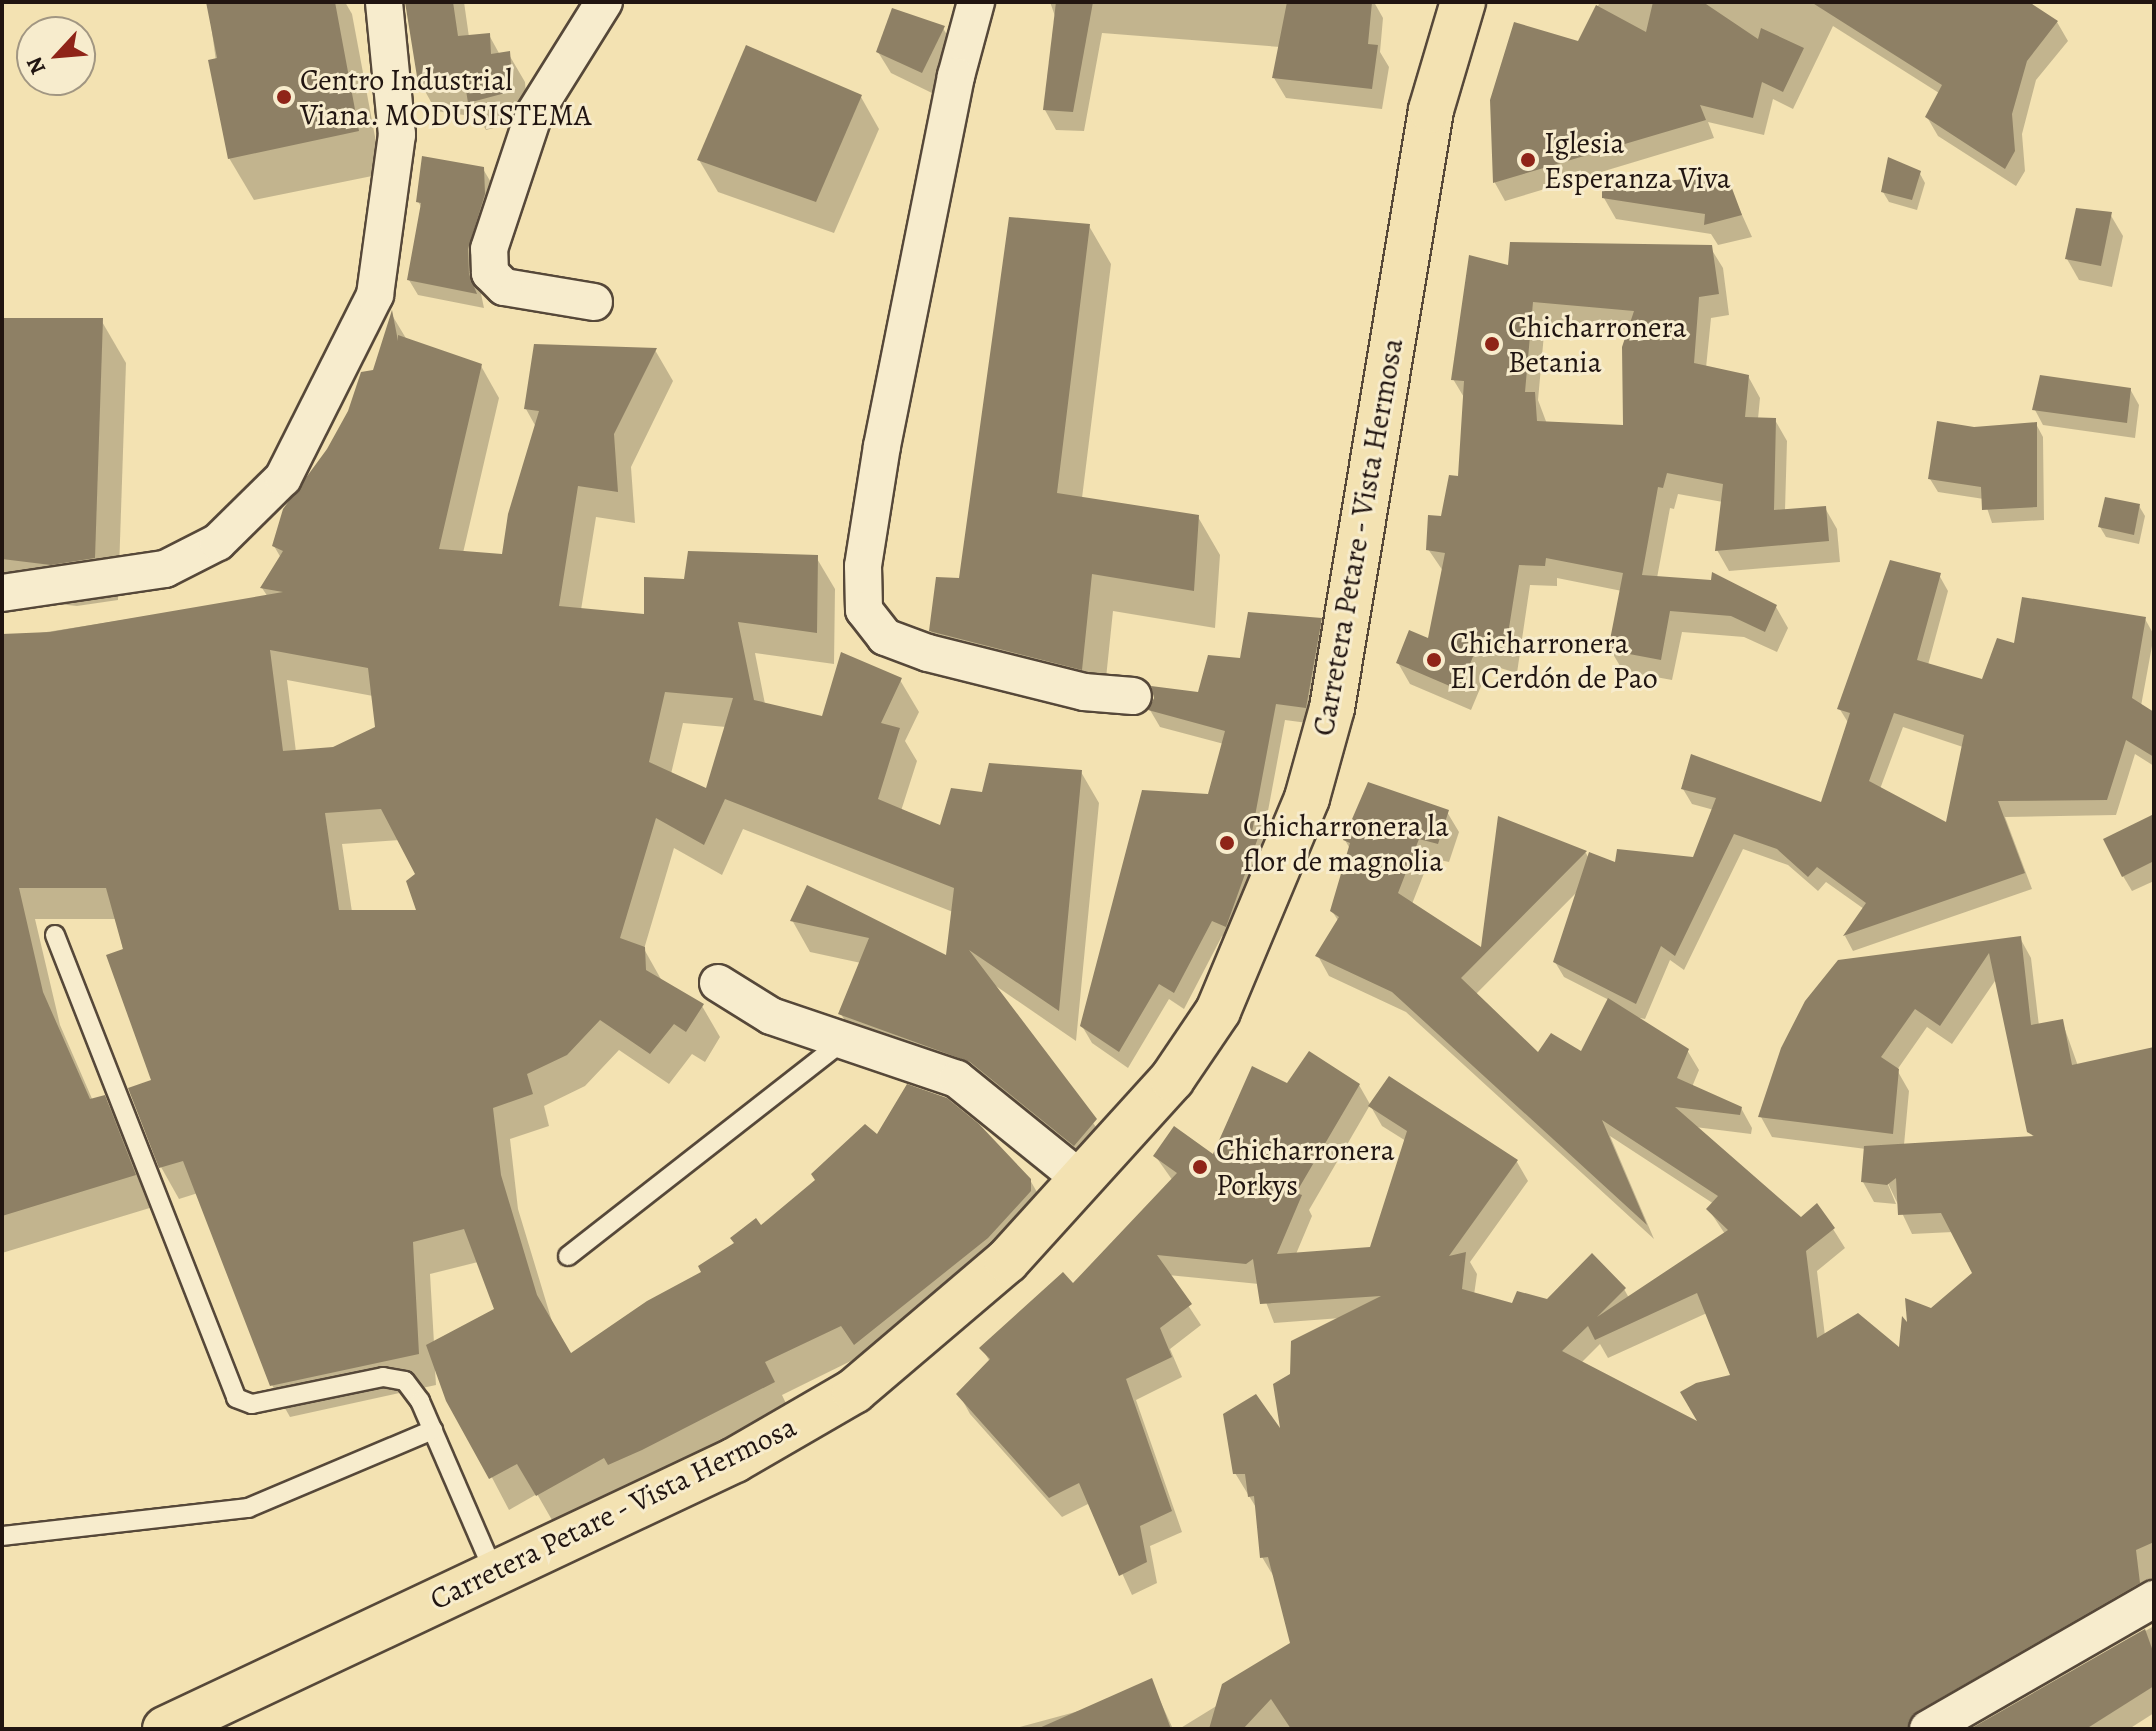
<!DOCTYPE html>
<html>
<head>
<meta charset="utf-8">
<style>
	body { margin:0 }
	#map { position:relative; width:2156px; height:1731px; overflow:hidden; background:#f3e2b2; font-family:Alegreya,serif }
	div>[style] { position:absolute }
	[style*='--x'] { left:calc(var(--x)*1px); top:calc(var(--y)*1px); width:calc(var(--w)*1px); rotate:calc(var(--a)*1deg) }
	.shadow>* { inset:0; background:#0003 }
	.building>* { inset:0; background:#8e8065 }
	.roads { filter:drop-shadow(2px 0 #564839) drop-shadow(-2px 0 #564839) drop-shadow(0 2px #564839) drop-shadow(0 -2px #564839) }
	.service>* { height:18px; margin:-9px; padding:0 9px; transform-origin:9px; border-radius:9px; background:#f7eccd }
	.minor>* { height:36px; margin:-18px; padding:0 18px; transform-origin:18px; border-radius:18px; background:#f7eccd }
	.primary>* { height:44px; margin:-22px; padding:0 22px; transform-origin:22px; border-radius:22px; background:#f3e2b2 }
	.dots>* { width:22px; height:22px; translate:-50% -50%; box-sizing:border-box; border:4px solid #f7eccd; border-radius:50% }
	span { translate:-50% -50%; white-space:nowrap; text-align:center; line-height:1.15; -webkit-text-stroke:6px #f7eccd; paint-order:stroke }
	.poi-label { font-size:30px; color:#211511 }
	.left { translate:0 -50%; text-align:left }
	.street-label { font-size:30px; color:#211511 }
	.frame { position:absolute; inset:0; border:4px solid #211511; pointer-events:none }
	.north { position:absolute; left:16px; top:16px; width:80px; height:80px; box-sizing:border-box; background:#f7eccd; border:2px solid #a19682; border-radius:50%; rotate:244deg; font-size:22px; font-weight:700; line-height:32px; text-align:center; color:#211511 }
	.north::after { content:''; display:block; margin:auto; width:28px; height:36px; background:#8f2418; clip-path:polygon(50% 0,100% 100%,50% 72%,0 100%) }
</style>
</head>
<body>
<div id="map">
	<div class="shadow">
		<div style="clip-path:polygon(208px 2px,345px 2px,352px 14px,382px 174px,254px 200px,229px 158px)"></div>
		<div style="clip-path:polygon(415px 2px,464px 2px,469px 37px,489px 35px,500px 55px,508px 53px,525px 82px,528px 119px,486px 130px,478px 117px,436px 111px,420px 82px)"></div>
		<div style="clip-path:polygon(1050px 2px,1374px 2px,1383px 18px,1380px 52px,1389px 67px,1382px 109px,1286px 98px,1274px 78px,1280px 47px,1102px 33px,1084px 131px,1056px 130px,1045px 110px,1056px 19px)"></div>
		<div style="clip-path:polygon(1600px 2px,2025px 2px,2057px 22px,2068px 41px,2036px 80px,2022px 134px,2025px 171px,2016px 186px,1938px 136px,1927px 117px,1939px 93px,1833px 26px,1793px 109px,1773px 99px,1764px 135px,1708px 122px,1714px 138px,1505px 201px,1495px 183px,1492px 100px,1579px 43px)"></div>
		<div style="clip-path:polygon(943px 28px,955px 49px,934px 94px,891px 73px,878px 52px)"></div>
		<div style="clip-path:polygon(861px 97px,879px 129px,834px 233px,718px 192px,699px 160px)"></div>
		<div style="clip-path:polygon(483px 169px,492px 184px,493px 210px,475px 265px,484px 308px,418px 295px,409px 280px,422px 209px,418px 201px)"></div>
		<div style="clip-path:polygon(1919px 172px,1925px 183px,1917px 210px,1889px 202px,1883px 192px)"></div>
		<div style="clip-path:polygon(1725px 177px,1752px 237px,1718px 245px,1711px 234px,1616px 219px,1604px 198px)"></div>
		<div style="clip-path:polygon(2110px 214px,2123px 236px,2112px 287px,2079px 280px,2067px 259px)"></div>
		<div style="clip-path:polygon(1089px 226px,1111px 264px,1082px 498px,1198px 517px,1220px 555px,1215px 628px,1113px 611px,1103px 707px,953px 669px,931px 631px,961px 581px)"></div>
		<div style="clip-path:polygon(evenodd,1710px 247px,1723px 268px,1729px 315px,1711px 318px,1706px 368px,1748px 376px,1760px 398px,1758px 419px,1775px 420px,1787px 441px,1785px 511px,1825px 508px,1837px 529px,1840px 562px,1729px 571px,1717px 550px,1723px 502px,1678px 494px,1674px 509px,1670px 508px,1657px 578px,1776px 607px,1788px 628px,1777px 652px,1744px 637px,1682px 632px,1672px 680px,1623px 671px,1610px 649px,1622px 591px,1557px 578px,1557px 586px,1530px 585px,1517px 673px,1490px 665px,1471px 710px,1410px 684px,1398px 663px,1430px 641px,1443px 571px,1428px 549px,1460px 478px,1465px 399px,1453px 379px,1509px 268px,1710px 247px,1545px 323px,1630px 330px,1625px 427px,1547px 424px,1538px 400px,1545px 323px)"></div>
		<div style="clip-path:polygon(evenodd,392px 315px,407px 340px,481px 366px,499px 398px,463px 553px,503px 556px,536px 427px,526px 409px,655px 350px,673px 381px,631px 467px,635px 523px,596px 517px,581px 610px,646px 616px,686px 582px,816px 557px,835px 589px,834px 664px,755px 653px,765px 704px,823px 718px,900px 680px,919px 712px,905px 741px,917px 761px,901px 811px,942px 828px,984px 794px,1081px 772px,1099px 803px,1076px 1041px,993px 984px,1114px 1152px,1093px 1176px,990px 1094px,859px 1045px,841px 1014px,861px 963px,810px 952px,792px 920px,808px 888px,948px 958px,953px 912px,743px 829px,722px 875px,674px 848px,644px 949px,662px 981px,702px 1006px,720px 1037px,705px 1062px,692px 1054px,669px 1084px,619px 1050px,585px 1086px,544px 1106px,549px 1126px,510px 1139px,518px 1209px,554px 1328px,570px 1356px,704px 1273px,877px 1137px,1030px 1180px,1049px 1213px,873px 1375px,861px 1356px,782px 1395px,791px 1414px,556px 1527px,537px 1494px,509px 1510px,435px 1369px,436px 1385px,290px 1417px,272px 1385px,198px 1193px,179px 1199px,161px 1167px,154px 1082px,116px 919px,35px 919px,60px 1025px,93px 1101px,104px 1097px,122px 1129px,153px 1207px,2px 1253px,2px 639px,268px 597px,262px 588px,281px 558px,274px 546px,374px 372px,392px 315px,287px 680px,373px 696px,377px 729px,334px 749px,296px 752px,287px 680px,392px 315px,683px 723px,726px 727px,707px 791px,671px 774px,683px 723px,392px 315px,400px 840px,418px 875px,419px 912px,352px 912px,342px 844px,400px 840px,392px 315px,478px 1262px,496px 1310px,434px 1343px,430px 1274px,478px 1262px)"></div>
		<div style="clip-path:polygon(2px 320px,101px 320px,126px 363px,118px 600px,77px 606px,2px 598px)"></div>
		<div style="clip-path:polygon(2130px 389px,2139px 405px,2135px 438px,2043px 425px,2035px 410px)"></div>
		<div style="clip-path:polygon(2036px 424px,2043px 437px,2044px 520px,1992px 523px,1984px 499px,1938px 492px,1930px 479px,1974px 429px)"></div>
		<div style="clip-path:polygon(2139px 506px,2145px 516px,2139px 544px,2106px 537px,2100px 527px)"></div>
		<div style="clip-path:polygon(evenodd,1939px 575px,1948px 591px,1928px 665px,1983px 681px,2015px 645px,2145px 619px,2154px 635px,2141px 706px,2154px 714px,2154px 766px,2135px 754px,2116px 815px,2005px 817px,2032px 889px,1853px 951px,1845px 936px,1864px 909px,1826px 882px,1818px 891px,1788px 865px,1743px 849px,1684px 970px,1670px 960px,1645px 1019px,1635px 1017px,1687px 1050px,1699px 1070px,1692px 1087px,1741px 1108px,1752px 1128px,1751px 1134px,1695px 1127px,1801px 1220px,1833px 1229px,1845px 1248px,1817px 1271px,1825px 1336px,1901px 1351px,1909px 1328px,1975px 1274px,1953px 1232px,1912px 1234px,1884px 1175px,1896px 1204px,1874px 1202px,1863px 1182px,1866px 1149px,1772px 1137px,1761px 1117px,1783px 1048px,2020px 938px,2031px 958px,2039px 1026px,2062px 1021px,2078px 1066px,2154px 1104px,2154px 1601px,1936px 1729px,1179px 1729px,1218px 1705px,1292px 1644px,1274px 1577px,1262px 1557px,1257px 1509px,1235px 1473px,1283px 1437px,1292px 1376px,1341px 1318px,1274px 1323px,1259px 1284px,1168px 1275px,1201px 1325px,1170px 1349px,1182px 1377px,1136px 1400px,1182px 1532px,1150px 1546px,1157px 1583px,1132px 1595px,1090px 1503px,1062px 1517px,970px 1414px,959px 1394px,990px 1362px,982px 1348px,1073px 1286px,1173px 1181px,1156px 1157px,1214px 1157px,1288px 1086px,1359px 1085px,1371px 1106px,1389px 1079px,1517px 1162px,1528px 1181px,1470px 1262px,1477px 1274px,1474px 1295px,1513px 1306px,1624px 1289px,1629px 1298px,1725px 1234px,1709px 1210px,1714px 1204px,1610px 1136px,1654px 1239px,1406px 1012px,1329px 976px,1318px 956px,1339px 922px,1332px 911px,1350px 849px,1345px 840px,1447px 812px,1459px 832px,1449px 862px,1430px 858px,1412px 904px,1483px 951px,1499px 819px,1586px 853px,1589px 859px,1617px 865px,1694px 860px,1714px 810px,1692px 804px,1683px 789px,1823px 805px,1849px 724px,1839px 708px,1939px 575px,1903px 727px,1963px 747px,1948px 825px,1880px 789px,1903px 727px,1939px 575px,1578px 891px,1555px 962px,1564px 977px,1609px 1000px,1582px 1054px,1538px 1055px,1475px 995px,1578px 891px,1939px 575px,1997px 978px,2033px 1138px,1904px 1145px,1909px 1091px,1897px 1070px,1927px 1027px,1952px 1044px,1997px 978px,1939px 575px,1370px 1105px,1382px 1126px,1406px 1141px,1372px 1249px,1296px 1254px,1312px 1216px,1309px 1210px,1370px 1105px,1939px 575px,1707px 1313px,1733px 1376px,1702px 1425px,1581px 1363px,1600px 1344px,1608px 1358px,1707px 1313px)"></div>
		<div style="clip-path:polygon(1320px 620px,1330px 637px,1315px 724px,1285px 720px,1262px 843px,1268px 854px,1235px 942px,1222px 936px,1184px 1009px,1169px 999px,1128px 1068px,1092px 1043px,1082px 1026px,1210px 796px,1224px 744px,1160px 727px,1150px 710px,1200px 694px,1242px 660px)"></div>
		<div style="clip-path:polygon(2154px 816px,2154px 881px,2132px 891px,2123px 876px)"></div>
		<div style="clip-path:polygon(2154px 1626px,2154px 1713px,2129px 1729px,1974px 1729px)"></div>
		<div style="clip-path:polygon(1151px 1681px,1173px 1729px,1012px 1729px,1090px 1708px)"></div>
	</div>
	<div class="building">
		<div style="clip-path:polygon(206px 2px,335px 2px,359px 131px,228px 159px,208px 60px,217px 58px)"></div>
		<div style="clip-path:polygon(405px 2px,453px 2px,458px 36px,490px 33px,491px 54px,510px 51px,513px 91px,468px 103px,466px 90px,418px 83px)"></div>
		<div style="clip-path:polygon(1056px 2px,1093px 2px,1073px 112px,1043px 110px)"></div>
		<div style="clip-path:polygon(1287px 2px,1372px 2px,1368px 44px,1378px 45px,1372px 89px,1272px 78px)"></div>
		<div style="clip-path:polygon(1653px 2px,1703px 2px,1758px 39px,1761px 28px,1804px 48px,1783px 92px,1762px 82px,1753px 118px,1700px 105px,1706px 120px,1493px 183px,1490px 100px,1514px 22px,1578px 41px,1596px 5px,1646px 32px)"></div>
		<div style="clip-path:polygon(1811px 2px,2029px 2px,2058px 21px,2027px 61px,2012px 114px,2015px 151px,2005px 169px,1925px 117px,1942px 85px)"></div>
		<div style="clip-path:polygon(892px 8px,945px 26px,922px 73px,876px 52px)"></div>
		<div style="clip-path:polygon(746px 45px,862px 95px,816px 202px,697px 160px)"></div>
		<div style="clip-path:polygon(422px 156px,484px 167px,485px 194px,468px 249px,469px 274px,477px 294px,407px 280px,421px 203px,416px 202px)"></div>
		<div style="clip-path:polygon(1888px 157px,1921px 171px,1912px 200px,1881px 192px)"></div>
		<div style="clip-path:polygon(1727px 175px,1742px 215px,1704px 225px,1705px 214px,1602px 198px,1602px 187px)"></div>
		<div style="clip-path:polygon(2076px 208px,2112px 212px,2101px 266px,2065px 259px)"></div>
		<div style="clip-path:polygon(1009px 217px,1090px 224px,1057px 493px,1199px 515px,1194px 591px,1092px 574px,1082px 670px,929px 631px,936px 577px,959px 578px)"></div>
		<div style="clip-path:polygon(evenodd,1510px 242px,1712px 245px,1719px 294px,1699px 297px,1694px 363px,1749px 375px,1745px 417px,1776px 418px,1774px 510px,1826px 506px,1829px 541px,1715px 551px,1723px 484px,1667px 473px,1663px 488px,1658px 487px,1642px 575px,1711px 580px,1712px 572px,1777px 605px,1765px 632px,1731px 616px,1670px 611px,1661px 660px,1608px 650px,1623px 573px,1546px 558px,1545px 566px,1519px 565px,1505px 653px,1478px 645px,1459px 690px,1396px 663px,1409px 630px,1428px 638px,1445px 553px,1426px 550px,1428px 515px,1441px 516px,1449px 475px,1458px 476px,1464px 381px,1451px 380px,1469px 255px,1508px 265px,1510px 242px,1533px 302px,1634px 311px,1622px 347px,1623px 425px,1537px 421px,1535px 392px,1525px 392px,1533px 302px)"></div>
		<div style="clip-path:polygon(evenodd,392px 310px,398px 341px,398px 335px,482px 364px,439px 549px,502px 554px,508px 514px,539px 411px,524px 409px,534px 344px,657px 348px,614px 434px,618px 492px,578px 486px,559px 606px,644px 614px,644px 577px,684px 579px,688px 551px,818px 555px,817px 633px,738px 622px,754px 700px,822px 716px,841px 652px,902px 678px,881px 723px,900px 728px,878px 799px,940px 825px,951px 788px,982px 792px,989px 763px,1082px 770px,1059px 1011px,969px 950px,1097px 1119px,1074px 1146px,970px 1062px,838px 1014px,869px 938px,790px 921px,807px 885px,946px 955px,954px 888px,725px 799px,704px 845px,656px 818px,620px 938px,645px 947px,646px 970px,704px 1004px,686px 1032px,674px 1024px,650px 1054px,600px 1020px,567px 1055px,527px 1074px,533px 1094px,493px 1108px,501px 1175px,537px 1295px,571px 1353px,647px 1301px,701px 1272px,698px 1266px,734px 1243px,730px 1238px,756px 1218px,761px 1225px,815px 1180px,811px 1174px,865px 1124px,877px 1134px,907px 1084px,947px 1098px,979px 1124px,1031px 1179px,1031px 1191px,988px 1238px,854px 1345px,841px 1326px,765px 1362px,775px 1382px,642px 1450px,608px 1465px,604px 1458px,536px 1496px,517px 1464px,489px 1479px,446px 1401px,426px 1345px,494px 1309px,464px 1229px,413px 1242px,419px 1354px,270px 1386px,183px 1161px,159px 1168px,128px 1088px,151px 1080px,106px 955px,123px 949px,106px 888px,19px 888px,43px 992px,90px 1099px,105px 1095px,136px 1175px,2px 1216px,2px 634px,50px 632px,283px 592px,260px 588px,283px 551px,272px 546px,283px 509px,327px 449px,348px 411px,361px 372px,373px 370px,392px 310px,270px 650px,368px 668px,375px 727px,333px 747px,283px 751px,270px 650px,392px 310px,665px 692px,733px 698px,706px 788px,649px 762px,665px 692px,392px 310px,381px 809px,415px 874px,406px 881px,416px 910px,339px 910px,325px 813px,381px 809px)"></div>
		<div style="clip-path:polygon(2px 318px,103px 318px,95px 558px,51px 565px,2px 559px)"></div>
		<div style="clip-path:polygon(2040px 375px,2131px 388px,2127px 423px,2032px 410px)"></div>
		<div style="clip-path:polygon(1937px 421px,1974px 427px,2037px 422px,2037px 507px,1982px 510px,1981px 487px,1928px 479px)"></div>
		<div style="clip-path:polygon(2105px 497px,2140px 504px,2134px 535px,2098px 527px)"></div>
		<div style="clip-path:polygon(evenodd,1890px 560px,1941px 573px,1917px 660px,1982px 679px,1997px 638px,2014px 643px,2022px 597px,2146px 617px,2132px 698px,2154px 712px,2154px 757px,2126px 740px,2107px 800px,1998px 801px,2025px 873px,1843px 936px,1866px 903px,1817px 867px,1808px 877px,1777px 849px,1734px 834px,1675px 956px,1661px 946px,1636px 1004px,1553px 962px,1589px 852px,1615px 862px,1617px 849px,1693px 857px,1716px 798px,1681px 789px,1691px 754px,1821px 802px,1850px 713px,1837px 709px,1890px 560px,1894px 713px,1964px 735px,1946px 822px,1869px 781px,1894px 713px)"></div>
		<div style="clip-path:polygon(1248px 612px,1322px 618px,1306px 708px,1276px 704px,1252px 832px,1259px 835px,1226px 927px,1212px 921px,1174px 993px,1159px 984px,1119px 1052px,1080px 1026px,1142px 790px,1208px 794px,1225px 731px,1148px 710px,1154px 698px,1151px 686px,1198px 692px,1208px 655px,1240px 658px)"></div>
		<div style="clip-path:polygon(evenodd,1368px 782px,1449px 810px,1438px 844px,1419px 839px,1398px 893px,1481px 947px,1498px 816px,1587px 851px,1461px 978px,1538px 1052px,1551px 1033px,1581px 1051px,1608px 998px,1689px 1049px,1677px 1078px,1742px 1107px,1740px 1115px,1675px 1107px,1801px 1217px,1817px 1203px,1835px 1228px,1806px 1251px,1817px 1338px,1858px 1313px,1899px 1347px,1902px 1316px,1907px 1322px,1905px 1298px,1931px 1308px,1972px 1273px,1941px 1213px,1898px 1215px,1896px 1178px,1887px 1185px,1861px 1182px,1864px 1146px,2034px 1136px,2027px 1132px,1989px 953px,1940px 1026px,1915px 1009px,1881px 1057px,1899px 1069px,1893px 1134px,1758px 1117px,1781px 1048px,1805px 1001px,1838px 960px,2021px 936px,2031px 1025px,2063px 1019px,2072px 1065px,2154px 1047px,2154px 1542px,2136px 1550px,2140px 1583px,1918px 1711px,1907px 1729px,1291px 1729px,1271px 1699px,1243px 1729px,1209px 1729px,1222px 1684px,1290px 1643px,1268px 1557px,1260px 1558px,1254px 1496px,1248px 1497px,1245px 1474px,1233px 1474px,1223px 1414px,1256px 1394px,1280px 1428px,1273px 1384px,1290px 1374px,1291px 1341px,1381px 1296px,1260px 1304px,1253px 1259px,1246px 1264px,1157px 1255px,1192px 1304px,1160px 1328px,1172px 1357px,1126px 1379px,1172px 1511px,1140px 1526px,1147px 1562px,1119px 1576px,1079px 1483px,1049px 1498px,956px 1394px,990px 1359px,979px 1348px,1063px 1272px,1073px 1283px,1177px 1173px,1153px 1156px,1174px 1126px,1213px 1154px,1252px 1066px,1287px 1083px,1309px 1051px,1360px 1084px,1296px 1193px,1302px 1195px,1277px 1254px,1370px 1247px,1407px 1131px,1368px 1106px,1389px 1076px,1518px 1160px,1449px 1256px,1466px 1252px,1462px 1289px,1512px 1303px,1517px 1291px,1547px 1299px,1592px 1253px,1626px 1288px,1597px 1317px,1728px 1230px,1706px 1209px,1718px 1196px,1602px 1120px,1647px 1225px,1392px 992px,1315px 956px,1339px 917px,1330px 911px,1350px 843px,1343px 840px,1368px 782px,1697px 1293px,1730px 1375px,1696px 1383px,1680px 1392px,1697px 1421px,1562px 1351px,1588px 1326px,1595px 1340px,1697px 1293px)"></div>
		<div style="clip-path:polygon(2154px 814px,2154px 861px,2122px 877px,2103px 839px)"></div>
		<div style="clip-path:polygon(2145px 1629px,2154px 1654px,2154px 1686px,2086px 1729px,1970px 1729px)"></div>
		<div style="clip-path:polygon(1152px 1678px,1171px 1729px,1037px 1729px)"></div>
	</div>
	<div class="roads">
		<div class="service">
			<div style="--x:55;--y:935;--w:497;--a:68.6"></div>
			<div style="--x:236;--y:1398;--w:17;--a:21"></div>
			<div style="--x:252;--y:1404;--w:134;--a:-11.6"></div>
			<div style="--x:383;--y:1377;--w:22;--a:10"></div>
			<div style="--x:405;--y:1381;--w:25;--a:53"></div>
			<div style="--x:420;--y:1401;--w:184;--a:66.6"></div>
			<div style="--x:568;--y:1256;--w:348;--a:-38"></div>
			<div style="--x:2;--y:1536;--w:248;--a:-6.5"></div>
			<div style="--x:248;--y:1508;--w:201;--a:-22.9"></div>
		</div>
		<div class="minor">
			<div style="--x:976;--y:2;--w:77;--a:105.1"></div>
			<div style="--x:956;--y:76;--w:377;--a:101.3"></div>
			<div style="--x:882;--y:446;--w:121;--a:99"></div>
			<div style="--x:863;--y:566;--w:44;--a:88.7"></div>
			<div style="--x:864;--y:610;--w:34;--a:52"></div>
			<div style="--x:885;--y:637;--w:46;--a:20.4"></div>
			<div style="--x:928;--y:653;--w:161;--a:14"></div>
			<div style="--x:1084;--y:692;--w:49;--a:4.7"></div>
			<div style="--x:594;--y:302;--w:91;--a:-170.5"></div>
			<div style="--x:504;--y:287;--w:20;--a:-135"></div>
			<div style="--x:490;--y:273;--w:24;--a:-92"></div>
			<div style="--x:489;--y:249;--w:142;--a:-71.6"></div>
			<div style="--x:534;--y:114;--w:132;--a:-58"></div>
			<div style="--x:2;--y:593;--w:165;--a:-8.4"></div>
			<div style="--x:165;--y:569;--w:59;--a:-27"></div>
			<div style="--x:218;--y:542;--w:91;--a:-44.6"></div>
			<div style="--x:283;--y:478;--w:205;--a:-63.3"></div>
			<div style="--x:375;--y:295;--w:162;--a:-82.2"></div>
			<div style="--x:397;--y:135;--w:134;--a:-95.6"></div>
			<div style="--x:718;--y:983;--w:62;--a:31.9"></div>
			<div style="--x:771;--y:1016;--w:196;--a:18.7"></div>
			<div style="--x:957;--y:1079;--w:162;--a:39"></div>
			<div style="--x:1928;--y:1729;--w:261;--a:-29.9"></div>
		</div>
		<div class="primary">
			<div style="--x:165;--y:1729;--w:630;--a:-25.26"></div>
			<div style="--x:735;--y:1460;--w:138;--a:-30.1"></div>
			<div style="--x:854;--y:1391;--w:201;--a:-40.4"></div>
			<div style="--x:1007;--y:1261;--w:246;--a:-47.8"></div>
			<div style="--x:1172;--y:1079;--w:82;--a:-55.9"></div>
			<div style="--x:1218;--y:1011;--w:231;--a:-67.3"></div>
			<div style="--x:1307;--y:798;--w:93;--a:-74.5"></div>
			<div style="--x:1332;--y:708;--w:606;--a:-80.6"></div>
			<div style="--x:1431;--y:110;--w:113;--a:-73.5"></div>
		</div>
	</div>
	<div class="dots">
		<div style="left:284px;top:97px;background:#8f2418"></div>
		<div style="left:1528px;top:160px;background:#8f2418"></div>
		<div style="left:1492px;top:344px;background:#8f2418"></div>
		<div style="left:1434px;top:660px;background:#8f2418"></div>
		<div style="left:1227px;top:843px;background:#8f2418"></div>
		<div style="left:1200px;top:1167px;background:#8f2418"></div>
	</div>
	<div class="poi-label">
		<span class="left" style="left:300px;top:97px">Centro Industrial<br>Viana. MODUSISTEMA</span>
		<span class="left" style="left:1544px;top:160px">Iglesia<br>Esperanza Viva</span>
		<span class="left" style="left:1508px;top:344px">Chicharronera<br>Betania</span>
		<span class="left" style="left:1450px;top:660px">Chicharronera<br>El Cerdón de Pao</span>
		<span class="left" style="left:1243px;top:843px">Chicharronera la<br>flor de magnolia</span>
		<span class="left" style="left:1216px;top:1167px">Chicharronera<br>Porkys</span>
	</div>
	<div class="street-label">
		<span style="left:1358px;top:537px;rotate:-80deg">Carretera Petare - Vista Hermosa</span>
		<span style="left:613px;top:1513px;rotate:-26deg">Carretera Petare - Vista Hermosa</span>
	</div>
	<div class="frame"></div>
	<div class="north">N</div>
</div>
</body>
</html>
